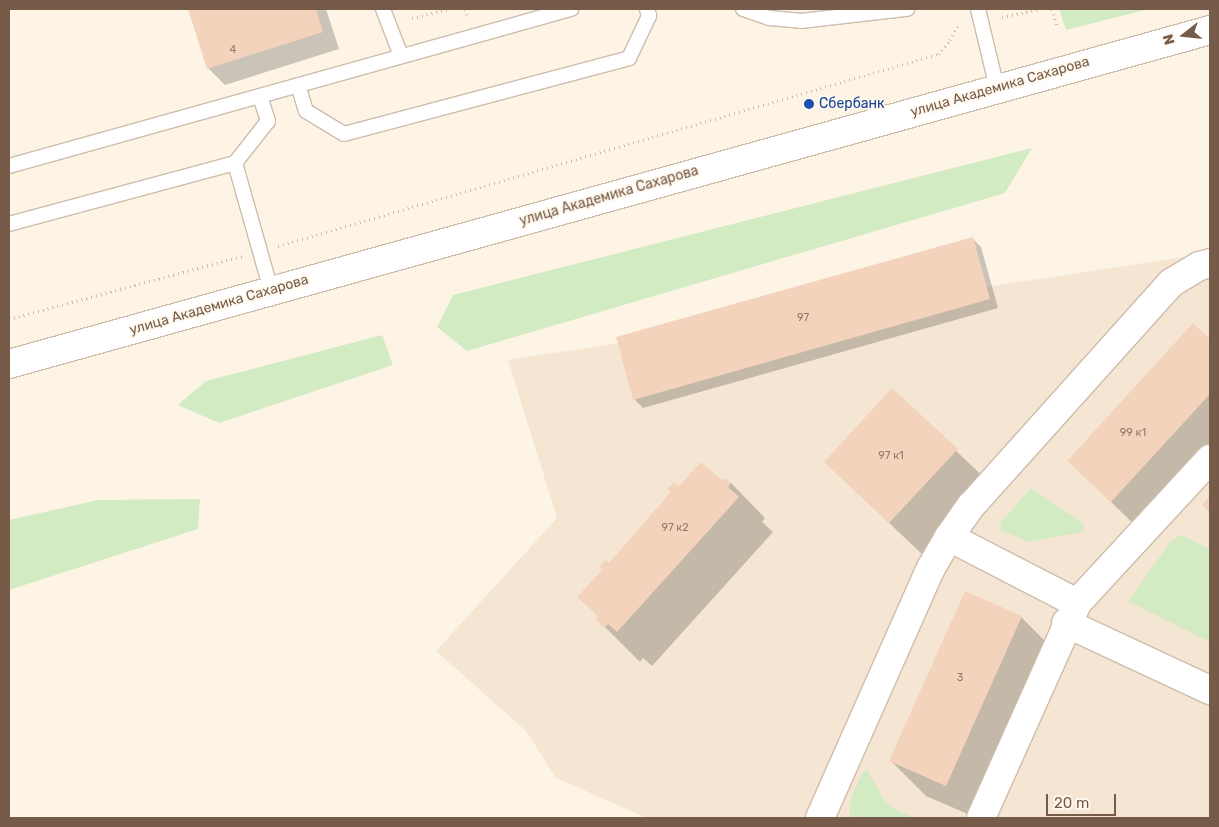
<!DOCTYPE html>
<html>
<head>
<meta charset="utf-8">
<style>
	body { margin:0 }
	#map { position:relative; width:1219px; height:827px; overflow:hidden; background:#fdf4e6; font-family:Rubik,sans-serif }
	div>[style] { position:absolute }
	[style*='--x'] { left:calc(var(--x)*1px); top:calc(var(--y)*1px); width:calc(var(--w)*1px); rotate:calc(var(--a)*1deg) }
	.residential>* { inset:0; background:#f5e6d4 }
	.green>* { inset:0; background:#d3ebc3 }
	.shadow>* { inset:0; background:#0003 }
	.building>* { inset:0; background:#f3d3bc }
	.path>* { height:3px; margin-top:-1.5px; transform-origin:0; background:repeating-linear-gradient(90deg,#d9b79f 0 1px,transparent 0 5px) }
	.roads { filter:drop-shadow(1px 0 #cfbcab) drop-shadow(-1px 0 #cfbcab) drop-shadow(0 1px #cfbcab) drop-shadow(0 -1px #cfbcab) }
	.lane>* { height:14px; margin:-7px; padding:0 7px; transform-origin:7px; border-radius:7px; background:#fff }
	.street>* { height:28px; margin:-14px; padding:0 14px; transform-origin:14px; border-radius:14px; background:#fff }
	.secondary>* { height:28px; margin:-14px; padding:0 14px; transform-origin:14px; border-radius:14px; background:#fff }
	.dots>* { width:14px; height:14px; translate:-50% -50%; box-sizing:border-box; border:2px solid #fff8ed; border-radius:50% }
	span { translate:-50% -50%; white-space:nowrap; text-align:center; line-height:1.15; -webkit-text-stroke:4px #fff8ed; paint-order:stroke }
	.number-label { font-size:11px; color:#967966 }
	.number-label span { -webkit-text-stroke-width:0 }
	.street-label { font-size:14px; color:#775b49 }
	.transit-label { font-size:14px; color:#164399 }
	.left { translate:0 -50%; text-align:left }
	.frame { position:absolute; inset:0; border:10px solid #775b49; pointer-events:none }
	.north { position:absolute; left:1159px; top:10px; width:50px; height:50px; -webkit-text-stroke:4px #fff8ed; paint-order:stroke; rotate:254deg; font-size:14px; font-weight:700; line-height:20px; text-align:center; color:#775b49 }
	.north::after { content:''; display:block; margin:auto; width:18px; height:22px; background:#775b49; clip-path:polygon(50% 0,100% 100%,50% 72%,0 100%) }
	.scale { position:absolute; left:1046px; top:794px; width:70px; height:22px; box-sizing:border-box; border:2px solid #775b49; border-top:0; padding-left:6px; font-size:15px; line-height:18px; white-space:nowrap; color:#775b49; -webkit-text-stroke:4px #fff8ed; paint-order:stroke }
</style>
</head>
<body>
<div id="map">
	<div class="residential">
		<div style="clip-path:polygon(1210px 253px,1210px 818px,647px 818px,556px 778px,526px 731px,436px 651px,557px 518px,508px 360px)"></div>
	</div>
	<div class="green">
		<div style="clip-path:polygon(1059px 9px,1149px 9px,1066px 30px)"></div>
		<div style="clip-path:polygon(1032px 148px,1005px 193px,467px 351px,437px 327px,453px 295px)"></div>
		<div style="clip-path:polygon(382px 335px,393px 365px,219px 423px,178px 405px,206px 381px)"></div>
		<div style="clip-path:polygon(1031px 488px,1084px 524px,1083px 532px,1028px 542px,1001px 530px,1000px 523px)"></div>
		<div style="clip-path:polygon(200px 499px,198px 529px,9px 590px,9px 520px,98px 500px)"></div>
		<div style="clip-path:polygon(1181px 535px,1210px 549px,1210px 642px,1128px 601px,1171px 541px)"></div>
		<div style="clip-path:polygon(867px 770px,884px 800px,896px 810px,915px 818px,853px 818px,850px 815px,849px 808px,853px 793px,863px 772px)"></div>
	</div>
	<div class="shadow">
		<div style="clip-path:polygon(190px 9px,326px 9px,339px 49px,225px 85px,208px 68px)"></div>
		<div style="clip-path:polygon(972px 238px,981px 247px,998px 308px,643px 408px,634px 399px)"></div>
		<div style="clip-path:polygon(1194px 325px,1210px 341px,1210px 466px,1146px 536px,1069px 461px)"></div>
		<div style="clip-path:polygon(892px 390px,992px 485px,925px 557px,825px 462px)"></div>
		<div style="clip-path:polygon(723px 483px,731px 483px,765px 518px,762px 522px,773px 532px,652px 666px,643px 658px,640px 662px,598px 620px,599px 617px,579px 597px,679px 488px)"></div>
		<div style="clip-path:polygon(1021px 617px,1056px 652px,977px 818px,926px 796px,891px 761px)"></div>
	</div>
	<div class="building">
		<div style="clip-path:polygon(188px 9px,316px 9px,323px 32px,207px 69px)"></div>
		<div style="clip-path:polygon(973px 237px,990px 299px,633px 400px,616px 337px)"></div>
		<div style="clip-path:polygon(1193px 323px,1210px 339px,1210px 394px,1111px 502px,1067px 461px)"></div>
		<div style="clip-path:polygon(892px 388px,958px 449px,889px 523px,824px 462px)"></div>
		<div style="clip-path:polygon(701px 462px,723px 481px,726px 478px,731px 483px,728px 487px,739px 497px,617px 632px,608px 624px,604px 628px,596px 620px,598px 616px,577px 597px,602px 570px,599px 567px,605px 560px,609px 563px,671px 492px,667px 489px,674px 482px,679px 486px)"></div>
		<div style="clip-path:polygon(1210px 496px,1210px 513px,1202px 505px)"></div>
		<div style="clip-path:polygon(965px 591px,1022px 616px,946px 786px,889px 761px)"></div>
	</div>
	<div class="path">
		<div style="--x:465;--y:9;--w:10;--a:73"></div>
		<div style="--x:1052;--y:9;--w:17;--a:73"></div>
		<div style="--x:1002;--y:17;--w:38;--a:-12"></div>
		<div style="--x:412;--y:18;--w:36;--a:-14"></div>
		<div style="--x:278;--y:246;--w:687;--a:-16.22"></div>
		<div style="--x:938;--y:54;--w:18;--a:-49"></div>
		<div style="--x:950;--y:40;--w:16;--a:-60"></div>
		<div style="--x:9;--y:319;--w:242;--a:-15.1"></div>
	</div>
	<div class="roads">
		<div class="lane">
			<div style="--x:383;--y:9;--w:50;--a:69"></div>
			<div style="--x:743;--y:9;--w:28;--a:19"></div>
			<div style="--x:769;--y:18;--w:32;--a:5"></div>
			<div style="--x:801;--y:21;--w:107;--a:-6.5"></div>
			<div style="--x:978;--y:9;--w:81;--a:76.5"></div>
			<div style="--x:298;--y:85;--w:27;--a:73"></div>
			<div style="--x:306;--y:111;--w:44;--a:31.2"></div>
			<div style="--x:344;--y:134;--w:295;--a:-14.9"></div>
			<div style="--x:629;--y:58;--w:47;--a:-64.5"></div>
			<div style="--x:649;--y:16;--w:7;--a:-106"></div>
			<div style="--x:235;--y:163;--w:53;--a:-51.8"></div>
			<div style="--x:268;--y:121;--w:26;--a:-108"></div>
			<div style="--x:9;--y:166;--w:584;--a:-15.61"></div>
			<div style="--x:9;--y:224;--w:234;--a:-15.1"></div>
			<div style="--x:235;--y:163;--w:132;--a:74.2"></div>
		</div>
		<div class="street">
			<div style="--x:949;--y:537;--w:144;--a:27.3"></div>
			<div style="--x:1066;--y:623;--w:159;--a:25"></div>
			<div style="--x:820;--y:818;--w:274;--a:-66.1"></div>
			<div style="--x:931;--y:568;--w:36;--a:-60"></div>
			<div style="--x:949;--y:537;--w:38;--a:-55"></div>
			<div style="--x:971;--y:506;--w:300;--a:-48.1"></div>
			<div style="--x:1171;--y:283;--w:33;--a:-31"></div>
			<div style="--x:1199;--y:266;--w:11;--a:-15"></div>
			<div style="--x:981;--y:818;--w:235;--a:-65.9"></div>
			<div style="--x:1077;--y:603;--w:196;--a:-47.3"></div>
		</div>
		<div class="secondary">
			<div style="--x:9;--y:364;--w:1247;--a:-15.54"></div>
		</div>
	</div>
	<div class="dots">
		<div style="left:809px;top:104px;background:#1a4fb4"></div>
	</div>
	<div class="number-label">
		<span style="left:233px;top:50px">4</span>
		<span style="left:803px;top:318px">97</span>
		<span style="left:1133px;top:433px">99 к1</span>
		<span style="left:891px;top:456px">97 к1</span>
		<span style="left:675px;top:528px">97 к2</span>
		<span style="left:960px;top:678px">3</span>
	</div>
	<div class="street-label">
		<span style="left:1000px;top:87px;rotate:-16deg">улица Академика Сахарова</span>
		<span style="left:609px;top:196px;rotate:-16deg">улица Академика Сахарова</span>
		<span style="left:219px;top:305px;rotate:-16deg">улица Академика Сахарова</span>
	</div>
	<div class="transit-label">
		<span class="left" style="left:819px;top:104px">Сбербанк</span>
	</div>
	<div class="frame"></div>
	<div class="north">N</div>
	<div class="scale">20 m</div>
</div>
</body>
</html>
